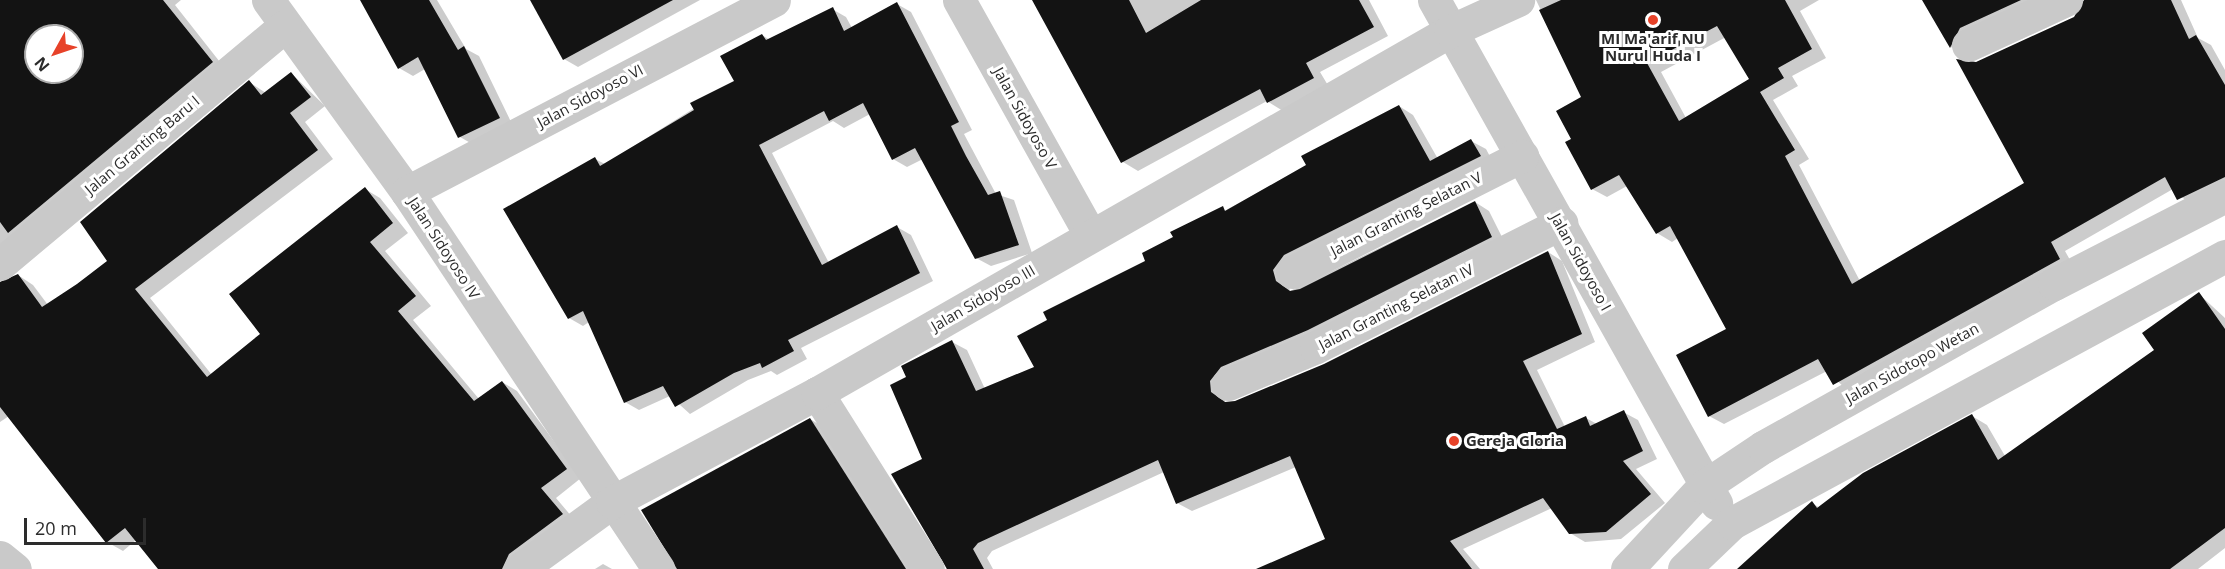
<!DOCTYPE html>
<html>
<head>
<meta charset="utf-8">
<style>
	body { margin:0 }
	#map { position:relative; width:2225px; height:569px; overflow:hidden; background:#fff; font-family:"Open Sans",sans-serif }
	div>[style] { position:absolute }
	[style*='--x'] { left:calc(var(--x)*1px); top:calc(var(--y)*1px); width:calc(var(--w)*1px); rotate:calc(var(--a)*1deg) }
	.shadow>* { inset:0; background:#0003 }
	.building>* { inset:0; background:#131313 }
	.minor>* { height:33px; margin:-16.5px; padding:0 16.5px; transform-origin:16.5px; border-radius:16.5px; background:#c9c9c9 }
	.dots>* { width:16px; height:16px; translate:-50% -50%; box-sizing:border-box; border:3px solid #fff; border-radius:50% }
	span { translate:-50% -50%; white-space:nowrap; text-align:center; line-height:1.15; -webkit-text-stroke:6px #fff; paint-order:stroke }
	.poi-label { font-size:15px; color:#2c2c2c; font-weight:700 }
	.left { translate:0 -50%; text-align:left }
	.street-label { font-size:15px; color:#2c2c2c }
	.north { position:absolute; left:24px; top:24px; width:60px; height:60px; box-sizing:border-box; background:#fff; border:2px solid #ababab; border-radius:50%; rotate:230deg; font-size:16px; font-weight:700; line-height:24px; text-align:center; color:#2c2c2c }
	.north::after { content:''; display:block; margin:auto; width:21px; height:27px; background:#e74229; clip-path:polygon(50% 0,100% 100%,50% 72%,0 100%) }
	.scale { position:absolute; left:24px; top:518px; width:122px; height:27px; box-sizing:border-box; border:3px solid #2c2c2c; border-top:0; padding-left:8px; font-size:18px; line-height:21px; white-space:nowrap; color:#2c2c2c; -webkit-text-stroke:4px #fff; paint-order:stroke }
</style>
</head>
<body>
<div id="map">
	<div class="shadow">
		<div style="clip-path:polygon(evenodd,0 0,181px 0,175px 5px,227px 71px,0 264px,0 0,36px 36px,72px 36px,72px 72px,36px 72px,36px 36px)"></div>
		<div style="clip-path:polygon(361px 0,437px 0,466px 49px,479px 56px,513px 126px,474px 145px,460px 137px,425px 69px,413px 76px,399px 68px)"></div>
		<div style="clip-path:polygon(532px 0,700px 0,578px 67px,564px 59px)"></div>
		<div style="clip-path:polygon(1034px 0,1369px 0,1388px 36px,1320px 72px,1329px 87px,1283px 111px,1267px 101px,1138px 171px,1123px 162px)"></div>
		<div style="clip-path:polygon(evenodd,1536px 0,1819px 0,1800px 11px,1826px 58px,1792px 76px,1798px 86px,1773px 100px,1809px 159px,1799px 165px,1860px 281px,2026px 184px,1976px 64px,2075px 18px,2086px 0,2181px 0,2198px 38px,2211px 45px,2225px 70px,2225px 192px,2193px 207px,2173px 189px,2065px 251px,2074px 267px,1849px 392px,1827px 371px,1724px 424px,1709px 416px,1728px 329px,1678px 238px,1672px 242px,1657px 233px,1627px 186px,1607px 197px,1592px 189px,1573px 140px,1583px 98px,1536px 0,1726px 37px,1751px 80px,1686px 118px,1661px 72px,1726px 37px)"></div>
		<div style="clip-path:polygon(1924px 0,2053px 0,1965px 55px,1951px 47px)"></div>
		<div style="clip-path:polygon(897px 4px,911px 12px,972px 130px,964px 134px,996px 194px,1014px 200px,1032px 253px,991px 266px,976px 258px,923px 159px,907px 167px,893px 159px,870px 114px,844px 128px,833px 121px,772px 153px,829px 263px,897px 227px,911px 235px,933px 281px,801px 348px,807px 359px,777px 375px,771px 371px,748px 380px,690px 414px,670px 396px,639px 410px,625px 402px,589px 322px,583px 326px,569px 318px,595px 159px,605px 164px,736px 82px,762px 35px,770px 40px,832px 9px,846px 17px,852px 28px)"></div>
		<div style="clip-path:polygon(291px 73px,325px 106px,305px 122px,333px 159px,150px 298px,212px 375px,262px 334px,365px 189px,380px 198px,408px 233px,385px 251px,431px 306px,413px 320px,479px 399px,502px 382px,517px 391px,581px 478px,556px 498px,578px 524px,522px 569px,159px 569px,136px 540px,123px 551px,107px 542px,9px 416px,0 422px,0 282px,18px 275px,33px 285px,48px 305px,109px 261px,249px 82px,266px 93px)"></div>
		<div style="clip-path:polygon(1399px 106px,1413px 115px,1438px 159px,1471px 141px,1486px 149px,1494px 164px,1287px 279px,1290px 291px,1475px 202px,1489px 211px,1506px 245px,1224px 390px,1225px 402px,1236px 403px,1325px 365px,1548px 252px,1562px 261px,1595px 342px,1537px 370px,1565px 427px,1586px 418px,1597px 424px,1623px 412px,1638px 420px,1657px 459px,1636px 469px,1665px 503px,1621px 539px,1585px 542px,1570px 533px,1552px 508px,1463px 549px,1480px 569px,1259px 569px,1327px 539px,1296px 467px,1192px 511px,1177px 503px,1164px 472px,992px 551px,987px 558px,993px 569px,946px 569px,908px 378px,952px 342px,967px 350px,985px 389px,1036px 368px,1175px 238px,1308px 165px)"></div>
		<div style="clip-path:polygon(2199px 294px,2225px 318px,2225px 548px,2198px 569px,1739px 569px,1812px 503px,1820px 508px,1972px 416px,1987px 425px,2005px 456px,2157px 351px)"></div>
		<div style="clip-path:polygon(810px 419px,825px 428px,914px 569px,674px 569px,675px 559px)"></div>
		<div style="clip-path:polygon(603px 564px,612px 569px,595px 569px)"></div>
	</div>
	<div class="building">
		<div style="clip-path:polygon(evenodd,0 0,163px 0,213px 62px,8px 233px,0 222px,0 0,36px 36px,72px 36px,72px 72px,36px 72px,36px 36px)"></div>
		<div style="clip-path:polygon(360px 0,429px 0,458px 50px,464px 46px,500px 118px,458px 138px,418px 57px,398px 69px)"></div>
		<div style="clip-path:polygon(530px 0,673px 0,563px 60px)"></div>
		<div style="clip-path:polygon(1032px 0,1129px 0,1146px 33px,1201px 0,1359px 0,1374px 27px,1306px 63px,1314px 78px,1267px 103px,1260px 89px,1121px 163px)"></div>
		<div style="clip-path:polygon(evenodd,1561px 0,1785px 0,1812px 49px,1778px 68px,1784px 78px,1760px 92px,1795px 150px,1785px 156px,1852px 284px,2024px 183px,1956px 59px,1976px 62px,2074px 17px,2084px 0,2171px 0,2189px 39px,2196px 35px,2225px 85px,2225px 177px,2177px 200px,2165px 177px,2051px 242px,2060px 259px,1833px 385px,1818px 359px,1708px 417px,1676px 355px,1726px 329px,1670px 226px,1656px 234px,1619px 175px,1591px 190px,1565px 142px,1571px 139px,1556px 111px,1581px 97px,1539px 10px,1561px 0,1717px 26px,1749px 79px,1679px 121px,1647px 63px,1717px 26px)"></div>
		<div style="clip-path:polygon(1922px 0,2021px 0,1960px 28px,1950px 48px)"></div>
		<div style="clip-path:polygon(897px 2px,959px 122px,951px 126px,966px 156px,988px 195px,1000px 191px,1019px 245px,975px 259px,915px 148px,892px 160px,863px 103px,829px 121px,824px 111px,759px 145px,822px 265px,897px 225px,920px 273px,788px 340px,794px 351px,762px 368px,760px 363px,734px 373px,675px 407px,663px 386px,624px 403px,583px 311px,568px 319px,503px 209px,595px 157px,600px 166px,694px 110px,690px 103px,734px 81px,720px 56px,762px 34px,766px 40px,833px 7px,844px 31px)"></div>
		<div style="clip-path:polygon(291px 72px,311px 97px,290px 113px,318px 150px,135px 289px,207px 377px,260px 334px,229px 294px,365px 187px,393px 223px,370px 242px,416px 296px,398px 311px,474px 401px,502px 381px,567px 469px,541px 488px,563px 514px,509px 554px,502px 569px,158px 569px,125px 528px,106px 543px,0 407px,0 282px,18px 274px,42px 307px,77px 284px,107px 261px,80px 222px,249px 80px,261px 95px)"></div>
		<div style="clip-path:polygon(1399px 105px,1430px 161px,1471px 139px,1481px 156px,1284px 255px,1273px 270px,1276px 281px,1290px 291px,1300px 289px,1475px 201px,1492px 237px,1308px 330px,1221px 367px,1210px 381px,1211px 392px,1225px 402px,1235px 401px,1324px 364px,1548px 251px,1582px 334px,1523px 361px,1557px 429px,1586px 416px,1590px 426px,1624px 410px,1643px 451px,1623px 461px,1651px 494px,1606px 532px,1569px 534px,1543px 498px,1450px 541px,1472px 569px,1256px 569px,1325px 539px,1290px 456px,1176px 504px,1158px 460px,978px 543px,973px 549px,984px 569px,947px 569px,891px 474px,922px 459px,890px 385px,906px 377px,901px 366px,952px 340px,976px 391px,1034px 367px,1017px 336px,1047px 320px,1043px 312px,1145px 261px,1142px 253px,1173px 237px,1170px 232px,1223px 206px,1225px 211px,1306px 165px,1301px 156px)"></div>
		<div style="clip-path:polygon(2199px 292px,2225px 329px,2225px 528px,2170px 569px,1737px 569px,1812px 501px,1817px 508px,1863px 473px,1972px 414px,1998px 460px,2154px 350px,2142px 333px)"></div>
		<div style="clip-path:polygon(810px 418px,906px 569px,677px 569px,641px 510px)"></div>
	</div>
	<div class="minor">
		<div style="--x:268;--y:0;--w:237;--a:54.1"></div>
		<div style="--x:407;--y:192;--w:453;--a:56.3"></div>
		<div style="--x:959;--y:0;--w:270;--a:60.8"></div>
		<div style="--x:1434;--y:0;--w:577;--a:60.72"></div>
		<div style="--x:1968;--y:45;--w:108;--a:-24.7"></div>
		<div style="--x:407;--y:192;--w:414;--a:-27.6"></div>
		<div style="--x:0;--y:264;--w:371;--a:-39.9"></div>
		<div style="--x:1292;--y:272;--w:258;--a:-26.8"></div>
		<div style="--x:1228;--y:384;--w:95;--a:-22.8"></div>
		<div style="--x:1316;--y:347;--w:275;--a:-26.8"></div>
		<div style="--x:817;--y:393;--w:208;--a:57.8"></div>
		<div style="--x:0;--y:557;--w:19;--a:39"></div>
		<div style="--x:520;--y:569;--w:114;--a:-36.1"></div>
		<div style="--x:612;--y:502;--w:232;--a:-28"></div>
		<div style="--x:817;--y:393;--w:729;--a:-29.76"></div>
		<div style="--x:1450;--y:31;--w:75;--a:-24.5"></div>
		<div style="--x:1627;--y:569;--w:112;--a:-47.2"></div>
		<div style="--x:1703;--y:487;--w:72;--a:-33.7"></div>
		<div style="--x:1763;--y:447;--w:334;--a:-29.3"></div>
		<div style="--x:2054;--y:284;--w:192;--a:-27.2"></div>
		<div style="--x:1684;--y:569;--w:66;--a:-43.8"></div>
		<div style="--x:1732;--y:523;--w:561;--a:-28.44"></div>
	</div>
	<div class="dots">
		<div style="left:1653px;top:20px;background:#e74229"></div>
		<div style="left:1454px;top:441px;background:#e74229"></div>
	</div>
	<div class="poi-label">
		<span style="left:1653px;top:47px">MI Ma'arif NU<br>Nurul Huda I</span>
		<span class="left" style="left:1466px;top:441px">Gereja Gloria</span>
	</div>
	<div class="street-label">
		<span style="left:590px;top:96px;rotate:-28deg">Jalan Sidoyoso VI</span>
		<span style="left:1025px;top:118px;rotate:61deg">Jalan Sidoyoso V</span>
		<span style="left:142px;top:145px;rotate:-40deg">Jalan Granting Baru I</span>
		<span style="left:1406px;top:214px;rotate:-27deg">Jalan Granting Selatan V</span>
		<span style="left:444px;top:248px;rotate:57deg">Jalan Sidoyoso IV</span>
		<span style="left:1581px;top:262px;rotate:61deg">Jalan Sidoyoso I</span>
		<span style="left:983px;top:298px;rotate:-30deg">Jalan Sidoyoso III</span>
		<span style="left:1396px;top:307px;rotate:-27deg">Jalan Granting Selatan IV</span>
		<span style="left:1912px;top:363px;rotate:-29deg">Jalan Sidotopo Wetan</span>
	</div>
	<div class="north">N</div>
	<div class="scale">20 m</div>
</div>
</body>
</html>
